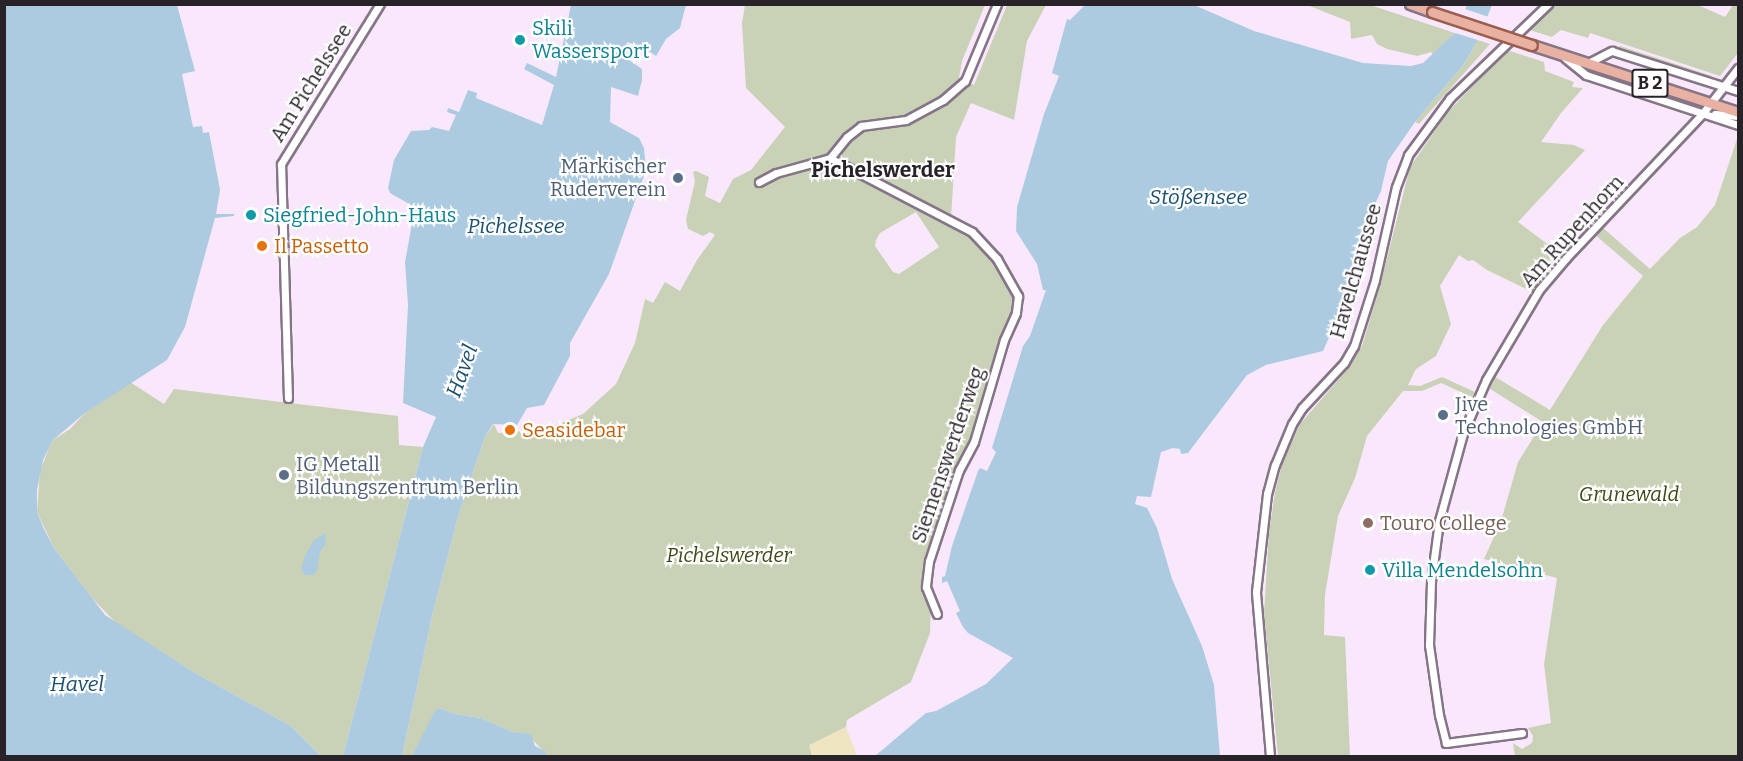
<!DOCTYPE html>
<html>
<head>
<meta charset="utf-8">
<style>
	body { margin:0 }
	#map { position:relative; width:1743px; height:761px; overflow:hidden; background:#f9e8fc; font-family:Bitter,serif }
	div>[style] { position:absolute }
	[style*='--x'] { left:calc(var(--x)*1px); top:calc(var(--y)*1px); width:calc(var(--w)*1px); rotate:calc(var(--a)*1deg) }
	.green>* { inset:0; background:#c9d2b6 }
	.sand>* { inset:0; background:#efe5c0 }
	.water>* { inset:0; background:#accbe1 }
	.pier>* { inset:0; background:#f9e8fc }
	.roads { filter:drop-shadow(2px 0 #857587) drop-shadow(-2px 0 #857587) drop-shadow(0 2px #857587) drop-shadow(0 -2px #857587) }
	.minor>* { height:7px; margin:-3.5px; padding:0 3.5px; transform-origin:3.5px; border-radius:3.5px; background:#fff }
	.major>* { height:9px; margin:-4.5px; padding:0 4.5px; transform-origin:4.5px; border-radius:4.5px; background:#e9b1a1 }
	.bridges { filter:drop-shadow(2px 0 #9c5d4f) drop-shadow(-2px 0 #9c5d4f) drop-shadow(0 2px #9c5d4f) drop-shadow(0 -2px #9c5d4f) }
	.major-bridge>* { height:9px; margin:-4.5px; padding:0 4.5px; transform-origin:4.5px; border-radius:4.5px; background:#e9b1a1 }
	.dots>* { width:16px; height:16px; translate:-50% -50%; box-sizing:border-box; border:3px solid #fff; border-radius:50% }
	span { translate:-50% -50%; white-space:nowrap; text-align:center; line-height:1.15; -webkit-text-stroke:4.5px #fff; paint-order:stroke }
	.shield-label span { padding:2px 4px; background:#fff; border:2px solid; border-radius:4px; -webkit-text-stroke-width:0 }
	.shield-label { font-size:18px; color:#282229; font-weight:700 }
	.culture-label { font-size:20px; color:#0d838f }
	.left { translate:0 -50%; text-align:left }
	.street-label { font-size:20px; color:#282229 }
	.service-label { font-size:20px; color:#4e5e75 }
	.right { translate:-100% -50%; text-align:right }
	.food-label { font-size:20px; color:#c56008 }
	.park-label { font-size:20px; color:#3d4814; font-style:italic }
	.education-label { font-size:20px; color:#785e54 }
	.neighbourhood-label { font-size:21px; color:#282229; font-weight:700 }
	.water-label { font-size:21px; color:#1a4f6f; font-style:italic }
	.frame { position:absolute; inset:0; border:6px solid #282229; pointer-events:none }
</style>
</head>
<body>
<div id="map">
	<div class="green">
		<div style="clip-path:polygon(evenodd,745px 5px,985px 5px,962px 61px,959px 78px,974px 85px,1007px 5px,1046px 5px,1027px 41px,1014px 120px,971px 103px,956px 137px,951px 218px,977px 231px,993px 250px,1009px 271px,1021px 298px,975px 452px,961px 470px,932px 561px,930px 633px,911px 682px,847px 720px,846px 727px,810px 745px,812px 756px,548px 756px,527px 734px,513px 732px,481px 718px,454px 714px,440px 708px,412px 756px,402px 756px,433px 612px,459px 513px,485px 437px,494px 424px,498px 433px,546px 429px,583px 414px,616px 384px,635px 343px,645px 299px,653px 303px,665px 282px,680px 291px,697px 260px,715px 235px,710px 232px,703px 236px,688px 229px,686px 220px,695px 181px,693px 172px,696px 171px,709px 177px,705px 196px,720px 203px,733px 179px,751px 170px,785px 127px,746px 88px,742px 23px,745px 5px,916px 212px,939px 247px,899px 274px,893px 272px,875px 246px,876px 240px,880px 233px,916px 212px)"></div>
		<div style="clip-path:polygon(1307px 5px,1370px 5px,1455px 33px,1433px 55px,1431px 52px,1417px 56px,1387px 49px,1377px 44px,1372px 35px,1351px 39px,1350px 22px)"></div>
		<div style="clip-path:polygon(1552px 5px,1698px 5px,1725px 17px,1733px 5px,1738px 5px,1738px 53px,1720px 76px,1590px 33px,1588px 38px,1561px 30px,1552px 37px,1526px 29px)"></div>
		<div style="clip-path:polygon(1478px 40px,1490px 44px,1419px 124px,1415px 122px,1464px 64px)"></div>
		<div style="clip-path:polygon(1620px 46px,1654px 57px,1712px 76px,1710px 78px,1616px 47px)"></div>
		<div style="clip-path:polygon(1507px 50px,1544px 62px,1545px 71px,1574px 82px,1572px 87px,1583px 88px,1561px 113px,1541px 142px,1574px 145px,1585px 150px,1518px 222px,1562px 255px,1532px 292px,1487px 270px,1473px 260px,1468px 261px,1459px 255px,1440px 286px,1451px 324px,1436px 356px,1416px 369px,1408px 385px,1420px 386px,1442px 377px,1475px 392px,1472px 397px,1441px 383px,1422px 391px,1403px 391px,1367px 436px,1355px 478px,1338px 516px,1325px 595px,1324px 635px,1345px 637px,1350px 756px,1278px 756px,1264px 613px,1269px 533px,1275px 492px,1283px 461px,1300px 424px,1346px 371px,1362px 346px,1381px 282px,1410px 167px,1448px 112px)"></div>
		<div style="clip-path:polygon(1633px 59px,1707px 84px,1704px 87px,1633px 63px)"></div>
		<div style="clip-path:polygon(1738px 136px,1738px 756px,1515px 756px,1513px 743px,1522px 749px,1532px 743px,1533px 736px,1528px 728px,1551px 723px,1544px 664px,1557px 578px,1484px 559px,1501px 521px,1518px 462px,1543px 422px,1487px 387px,1492px 375px,1550px 410px,1603px 325px,1643px 276px,1594px 234px,1601px 226px,1650px 269px,1680px 238px,1697px 227px,1715px 205px)"></div>
		<div style="clip-path:polygon(130px 382px,164px 404px,174px 389px,398px 416px,399px 445px,423px 447px,343px 756px,321px 756px,291px 726px,195px 673px,118px 625px,92px 598px,54px 548px,37px 512px,40px 471px,49px 448px,53px 440px,70px 429px,85px 413px)"></div>
	</div>
	<div class="sand">
		<div style="clip-path:polygon(846px 727px,857px 756px,812px 756px,809px 745px)"></div>
	</div>
	<div class="water">
		<div style="clip-path:polygon(4px 5px,177px 5px,195px 71px,182px 74px,193px 127px,202px 126px,203px 133px,209px 132px,218px 179px,220px 190px,216px 214px,234px 214px,234px 216px,215px 218px,185px 327px,167px 360px,85px 413px,53px 440px,43px 460px,37px 490px,37px 512px,44px 529px,54px 548px,105px 615px,195px 673px,291px 726px,321px 756px,5px 756px)"></div>
		<div style="clip-path:polygon(571px 5px,686px 5px,680px 28px,666px 39px,656px 56px,643px 47px,627px 42px,623px 56px,642px 69px,642px 80px,638px 96px,611px 87px,610px 122px,639px 138px,644px 148px,646px 170px,609px 274px,570px 343px,570px 356px,544px 405px,527px 408px,517px 425px,493px 424px,485px 437px,459px 513px,433px 612px,402px 756px,343px 756px,423px 447px,436px 417px,403px 403px,408px 305px,405px 262px,414px 213px,411px 205px,390px 193px,388px 188px,394px 160px,411px 131px,429px 130px,432px 127px,449px 131px,456px 115px,447px 112px,448px 108px,459px 112px,468px 90px,477px 93px,476px 98px,542px 125px,554px 85px,524px 69px,527px 63px,556px 77px)"></div>
		<div style="clip-path:polygon(1085px 5px,1194px 5px,1254px 31px,1363px 63px,1411px 66px,1423px 63px,1455px 33px,1467px 5px,1492px 5px,1478px 40px,1464px 64px,1415px 122px,1388px 161px,1381px 191px,1371px 213px,1345px 301px,1323px 351px,1266px 365px,1247px 375px,1188px 453px,1181px 454px,1180px 449px,1173px 448px,1161px 452px,1151px 497px,1137px 496px,1135px 504px,1147px 508px,1157px 528px,1172px 579px,1202px 646px,1214px 685px,1220px 756px,875px 756px,926px 713px,936px 711px,986px 684px,1013px 658px,968px 633px,963px 627px,956px 613px,960px 611px,947px 581px,942px 583px,942px 577px,945px 576px,952px 546px,978px 471px,980px 468px,987px 471px,996px 452px,992px 448px,1023px 346px,1030px 336px,1046px 290px,1043px 290px,1037px 264px,1016px 231px,1017px 207px,1044px 114px,1059px 76px,1052px 73px,1067px 19px,1070px 20px)"></div>
		<div style="clip-path:polygon(325px 533px,326px 543px,320px 552px,317px 571px,313px 575px,305px 575px,301px 569px,305px 556px,314px 540px)"></div>
		<div style="clip-path:polygon(440px 708px,454px 714px,481px 718px,513px 732px,531px 734px,535px 746px,545px 751px,548px 756px,412px 756px,435px 711px)"></div>
	</div>
	<div class="pier">
		<div style="clip-path:polygon(1462px 8px,1489px 17px,1481px 41px,1452px 32px)"></div>
	</div>
	<div class="roads">
		<div class="minor">
			<div style="--x:1565;--y:58;--w:27;--a:39"></div>
			<div style="--x:1586;--y:75;--w:160;--a:18.2"></div>
			<div style="--x:1588;--y:63;--w:27;--a:-27"></div>
			<div style="--x:1612;--y:51;--w:132;--a:17.6"></div>
			<div style="--x:1715;--y:114;--w:23;--a:5"></div>
			<div style="--x:830;--y:158;--w:160;--a:27.5"></div>
			<div style="--x:972;--y:232;--w:37;--a:47"></div>
			<div style="--x:997;--y:259;--w:43;--a:60.4"></div>
			<div style="--x:1018;--y:296;--w:17;--a:97"></div>
			<div style="--x:1016;--y:313;--w:30;--a:114"></div>
			<div style="--x:1004;--y:340;--w:106;--a:106.4"></div>
			<div style="--x:974;--y:442;--w:32;--a:118"></div>
			<div style="--x:959;--y:470;--w:96;--a:108.2"></div>
			<div style="--x:929;--y:561;--w:26;--a:97"></div>
			<div style="--x:926;--y:587;--w:29;--a:68"></div>
			<div style="--x:759;--y:182;--w:19;--a:-28"></div>
			<div style="--x:776;--y:173;--w:56;--a:-15.5"></div>
			<div style="--x:830;--y:158;--w:27;--a:-51"></div>
			<div style="--x:847;--y:137;--w:18;--a:-38"></div>
			<div style="--x:861;--y:126;--w:45;--a:-7.6"></div>
			<div style="--x:906;--y:120;--w:42;--a:-28.4"></div>
			<div style="--x:943;--y:100;--w:29;--a:-41"></div>
			<div style="--x:965;--y:81;--w:83;--a:-67.4"></div>
			<div style="--x:288;--y:398;--w:234;--a:-91.7"></div>
			<div style="--x:281;--y:164;--w:188;--a:-58.3"></div>
			<div style="--x:1522;--y:733;--w:77;--a:172.5"></div>
			<div style="--x:1446;--y:743;--w:29;--a:-104"></div>
			<div style="--x:1439;--y:715;--w:71;--a:-98.1"></div>
			<div style="--x:1429;--y:645;--w:64;--a:-88.2"></div>
			<div style="--x:1431;--y:581;--w:61;--a:-82.4"></div>
			<div style="--x:1439;--y:521;--w:91;--a:-74.7"></div>
			<div style="--x:1463;--y:433;--w:58;--a:-66.5"></div>
			<div style="--x:1486;--y:380;--w:104;--a:-59.5"></div>
			<div style="--x:1539;--y:290;--w:42;--a:-49.8"></div>
			<div style="--x:1566;--y:258;--w:199;--a:-46.6"></div>
			<div style="--x:1703;--y:113;--w:57;--a:-52.1"></div>
			<div style="--x:1270;--y:756;--w:165;--a:-94.9"></div>
			<div style="--x:1256;--y:592;--w:99;--a:-83.6"></div>
			<div style="--x:1267;--y:494;--w:30;--a:-75"></div>
			<div style="--x:1275;--y:465;--w:44;--a:-67.5"></div>
			<div style="--x:1292;--y:424;--w:19;--a:-58"></div>
			<div style="--x:1302;--y:408;--w:62;--a:-47"></div>
			<div style="--x:1344;--y:363;--w:20;--a:-60"></div>
			<div style="--x:1354;--y:346;--w:69;--a:-72.3"></div>
			<div style="--x:1375;--y:280;--w:95;--a:-77.3"></div>
			<div style="--x:1396;--y:187;--w:34;--a:-69"></div>
			<div style="--x:1408;--y:155;--w:71;--a:-53.6"></div>
			<div style="--x:1450;--y:98;--w:136;--a:-43.8"></div>
		</div>
		<div class="major">
			<div style="--x:1410;--y:4;--w:23;--a:20"></div>
			<div style="--x:1532;--y:45;--w:217;--a:18"></div>
		</div>
	</div>
	<div class="bridges">
		<div class="major-bridge">
			<div style="--x:1432;--y:12;--w:105;--a:18.3"></div>
		</div>
	</div>
	<div class="dots">
		<div style="left:520px;top:40px;background:#0f9aa8"></div>
		<div style="left:678px;top:178px;background:#5c6f8a"></div>
		<div style="left:251px;top:215px;background:#0f9aa8"></div>
		<div style="left:262px;top:246px;background:#e8710a"></div>
		<div style="left:1443px;top:415px;background:#5c6f8a"></div>
		<div style="left:510px;top:430px;background:#e8710a"></div>
		<div style="left:284px;top:475px;background:#5c6f8a"></div>
		<div style="left:1368px;top:523px;background:#8d6e63"></div>
		<div style="left:1370px;top:570px;background:#0f9aa8"></div>
	</div>
	<div class="shield-label">
		<span style="left:1650px;top:83px">B 2</span>
	</div>
	<div class="culture-label">
		<span class="left" style="left:532px;top:40px">Skili<br>Wassersport</span>
		<span class="left" style="left:263px;top:215px">Siegfried-John-Haus</span>
		<span class="left" style="left:1382px;top:570px">Villa Mendelsohn</span>
	</div>
	<div class="street-label">
		<span style="left:311px;top:83px;rotate:-58deg">Am Pichelssee</span>
		<span style="left:1572px;top:231px;rotate:-48deg">Am Rupenhorn</span>
		<span style="left:1356px;top:271px;rotate:-74deg">Havelchaussee</span>
		<span style="left:948px;top:455px;rotate:-71deg">Siemenswerderweg</span>
	</div>
	<div class="service-label">
		<span class="right" style="left:666px;top:178px">Märkischer<br>Ruderverein</span>
		<span class="left" style="left:1455px;top:416px">Jive<br>Technologies GmbH</span>
		<span class="left" style="left:296px;top:476px">IG Metall<br>Bildungszentrum Berlin</span>
	</div>
	<div class="food-label">
		<span class="left" style="left:274px;top:246px">Il Passetto</span>
		<span class="left" style="left:522px;top:430px">Seasidebar</span>
	</div>
	<div class="park-label">
		<span style="left:1629px;top:494px">Grunewald</span>
		<span style="left:729px;top:555px">Pichelswerder</span>
	</div>
	<div class="education-label">
		<span class="left" style="left:1380px;top:523px">Touro College</span>
	</div>
	<div class="neighbourhood-label">
		<span style="left:883px;top:170px">Pichelswerder</span>
	</div>
	<div class="water-label">
		<span style="left:1198px;top:197px">Stößensee</span>
		<span style="left:516px;top:226px">Pichelssee</span>
		<span style="left:462px;top:371px;rotate:-70deg">Havel</span>
		<span style="left:77px;top:684px">Havel</span>
	</div>
	<div class="frame"></div>
</div>
</body>
</html>
